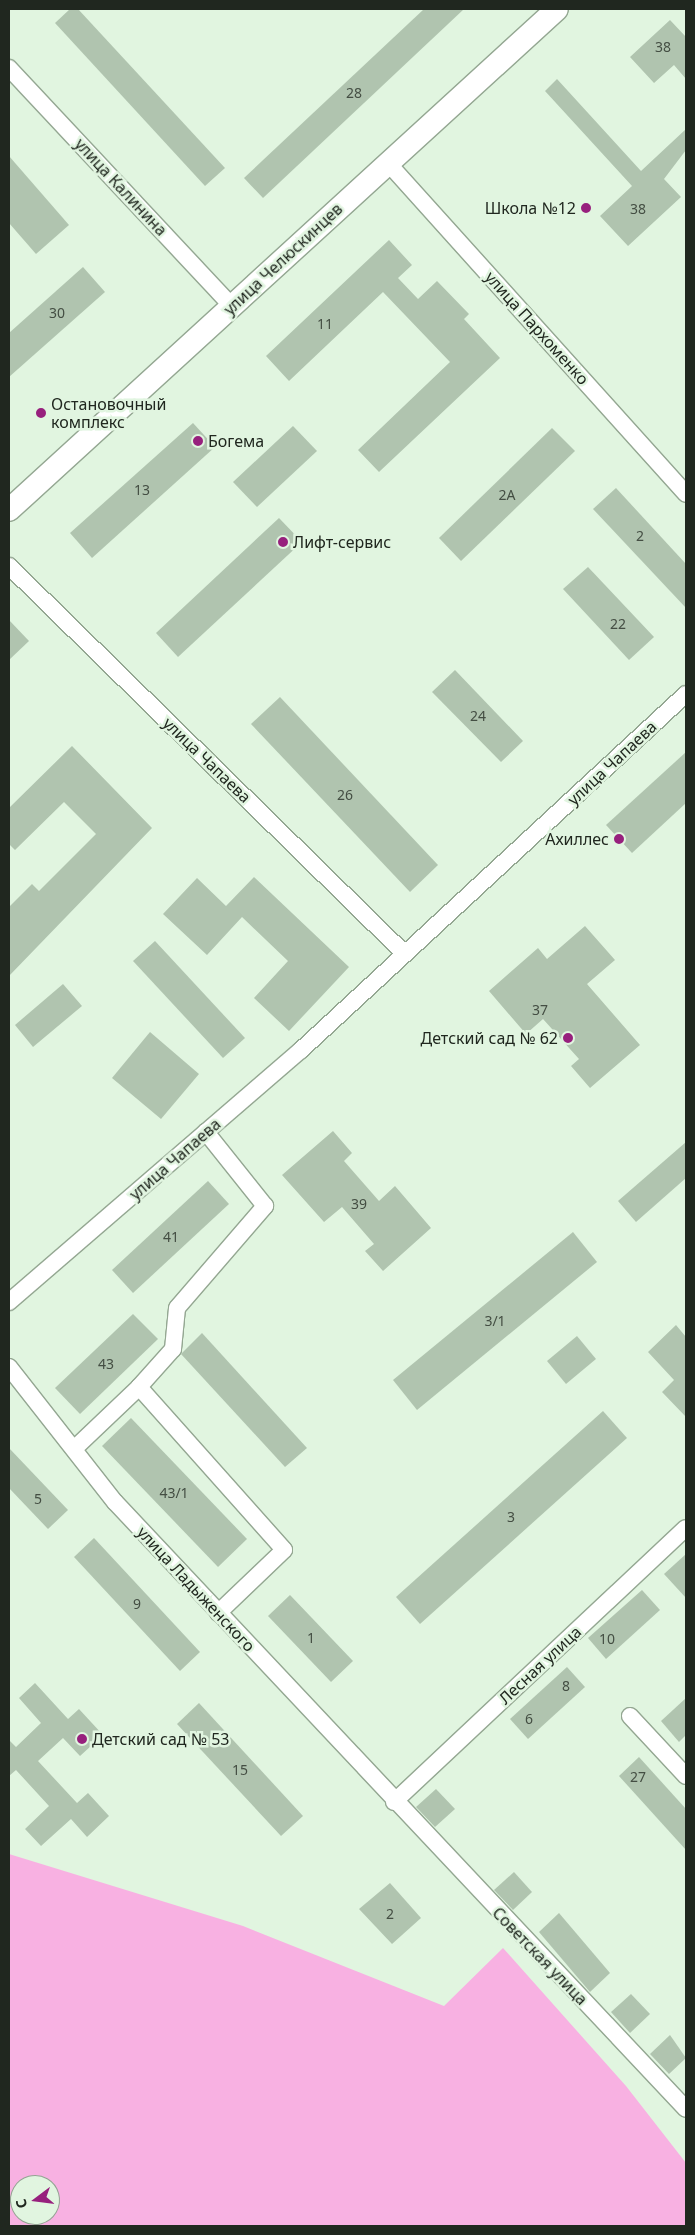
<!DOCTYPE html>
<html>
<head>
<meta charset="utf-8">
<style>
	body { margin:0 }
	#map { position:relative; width:695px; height:2235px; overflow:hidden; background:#e1f5e0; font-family:"Noto Sans",sans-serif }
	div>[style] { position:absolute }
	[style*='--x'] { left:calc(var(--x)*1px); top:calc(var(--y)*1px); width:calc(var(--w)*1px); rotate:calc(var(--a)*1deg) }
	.green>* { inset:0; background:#f8b1e2 }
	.building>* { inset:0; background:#b0c4af }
	.roads { filter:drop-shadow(1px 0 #94a792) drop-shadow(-1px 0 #94a792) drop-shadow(0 1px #94a792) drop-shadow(0 -1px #94a792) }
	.street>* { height:16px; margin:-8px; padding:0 8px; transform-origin:8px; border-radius:8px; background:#fff }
	.secondary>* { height:22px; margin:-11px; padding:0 11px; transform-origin:11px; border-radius:11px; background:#fff }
	.dots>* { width:14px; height:14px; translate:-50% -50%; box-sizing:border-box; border:2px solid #e1f5e0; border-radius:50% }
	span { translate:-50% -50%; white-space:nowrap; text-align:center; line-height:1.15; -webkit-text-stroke:5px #e1f5e0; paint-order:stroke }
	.number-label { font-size:14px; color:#444e43 }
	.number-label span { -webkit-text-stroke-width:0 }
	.street-label { font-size:16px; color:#20271f }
	.poi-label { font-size:16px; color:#20271f }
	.right { translate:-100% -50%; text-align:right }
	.left { translate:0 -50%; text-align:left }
	.frame { position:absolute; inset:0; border:10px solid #20271f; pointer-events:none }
	.north { position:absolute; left:10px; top:2175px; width:50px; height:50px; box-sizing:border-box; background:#e1f5e0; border:1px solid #94a393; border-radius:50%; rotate:255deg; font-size:14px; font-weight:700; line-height:20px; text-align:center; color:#20271f }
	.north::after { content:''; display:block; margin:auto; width:18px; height:22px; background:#97207d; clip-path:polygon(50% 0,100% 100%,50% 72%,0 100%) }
</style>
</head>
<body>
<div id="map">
	<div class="green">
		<div style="clip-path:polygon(evenodd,9px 1854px,243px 1926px,444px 2006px,503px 1948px,626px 2086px,686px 2163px,686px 2226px,9px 2226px,9px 1854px,20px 2185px,50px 2185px,50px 2215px,20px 2215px,20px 2185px)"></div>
	</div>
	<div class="building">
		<div style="clip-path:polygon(70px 9px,78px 9px,225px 168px,205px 186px,55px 23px)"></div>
		<div style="clip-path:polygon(424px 9px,464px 9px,263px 198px,244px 178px)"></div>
		<div style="clip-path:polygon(670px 20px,686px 37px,686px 79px,674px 65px,654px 83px,630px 57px)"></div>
		<div style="clip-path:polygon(557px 79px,641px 171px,686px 129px,686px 150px,664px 179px,681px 197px,628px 246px,600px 216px,632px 186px,545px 91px)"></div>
		<div style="clip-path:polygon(9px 156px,69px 225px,36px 254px,9px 223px)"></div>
		<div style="clip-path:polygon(389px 240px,412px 265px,398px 278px,418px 299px,437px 281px,469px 314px,464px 319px,500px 358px,379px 472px,358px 450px,450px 362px,383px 292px,289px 381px,266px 356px)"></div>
		<div style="clip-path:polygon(83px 267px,105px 292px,9px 377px,9px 333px)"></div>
		<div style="clip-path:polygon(193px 423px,215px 447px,92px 558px,70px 533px)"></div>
		<div style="clip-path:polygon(293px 426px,317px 451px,257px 507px,233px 482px)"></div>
		<div style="clip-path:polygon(552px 428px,575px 451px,461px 561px,439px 538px)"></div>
		<div style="clip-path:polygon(616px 488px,686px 564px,686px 608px,593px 509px)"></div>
		<div style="clip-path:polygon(279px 518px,302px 542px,178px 657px,156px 633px)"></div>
		<div style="clip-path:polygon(588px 567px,654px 637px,629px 660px,563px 589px)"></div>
		<div style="clip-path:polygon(9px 620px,29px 641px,9px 660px)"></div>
		<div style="clip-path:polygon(455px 670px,523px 741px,501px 762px,432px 692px)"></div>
		<div style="clip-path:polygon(280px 697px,438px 865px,410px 892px,251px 724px)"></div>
		<div style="clip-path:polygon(72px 746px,152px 828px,9px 976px,9px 907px,32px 884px,39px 891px,96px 834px,64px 802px,15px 850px,9px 844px,9px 808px)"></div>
		<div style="clip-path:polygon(686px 752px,686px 803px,632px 853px,606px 825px)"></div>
		<div style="clip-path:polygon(254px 877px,349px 967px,289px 1031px,254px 998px,288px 961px,242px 917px,207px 955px,163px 914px,197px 878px,226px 906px)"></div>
		<div style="clip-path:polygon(585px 926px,615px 960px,587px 984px,640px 1045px,590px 1088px,571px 1066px,579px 1059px,543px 1019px,526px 1034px,489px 991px,538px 948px,547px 959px)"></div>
		<div style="clip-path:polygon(155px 941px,245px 1038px,223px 1058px,133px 961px)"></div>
		<div style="clip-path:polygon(63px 984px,82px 1006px,33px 1047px,15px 1025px)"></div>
		<div style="clip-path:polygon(150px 1032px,199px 1074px,161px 1119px,112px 1078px)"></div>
		<div style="clip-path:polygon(333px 1131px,352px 1153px,344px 1161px,379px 1201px,395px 1186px,431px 1228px,383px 1271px,365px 1251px,374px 1244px,342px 1207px,324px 1222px,282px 1175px)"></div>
		<div style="clip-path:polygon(686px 1142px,686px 1178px,636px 1222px,618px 1201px)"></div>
		<div style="clip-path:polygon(208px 1181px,229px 1204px,133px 1293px,112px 1270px)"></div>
		<div style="clip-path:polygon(573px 1232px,597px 1262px,417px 1410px,393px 1380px)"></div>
		<div style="clip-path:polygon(133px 1314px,158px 1339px,80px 1414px,55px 1388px)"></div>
		<div style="clip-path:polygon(676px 1325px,686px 1337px,686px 1417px,662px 1392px,674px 1380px,648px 1352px)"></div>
		<div style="clip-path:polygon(202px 1333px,307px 1448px,285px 1467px,181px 1354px)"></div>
		<div style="clip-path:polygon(577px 1336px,596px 1359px,566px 1384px,547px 1361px)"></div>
		<div style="clip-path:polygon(603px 1411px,627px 1438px,420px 1624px,396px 1597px)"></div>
		<div style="clip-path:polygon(131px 1418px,247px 1539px,218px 1567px,102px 1446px)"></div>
		<div style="clip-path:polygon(9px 1448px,68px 1510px,48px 1529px,9px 1488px)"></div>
		<div style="clip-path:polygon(94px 1538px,200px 1652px,180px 1671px,74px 1557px)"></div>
		<div style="clip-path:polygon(686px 1554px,686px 1598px,664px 1574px)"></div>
		<div style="clip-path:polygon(642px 1590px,660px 1610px,606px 1659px,588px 1638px)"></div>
		<div style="clip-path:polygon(290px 1595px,353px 1661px,331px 1682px,268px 1616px)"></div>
		<div style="clip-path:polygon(567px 1667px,585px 1687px,528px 1739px,510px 1719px)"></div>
		<div style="clip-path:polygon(35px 1683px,68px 1719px,79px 1709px,103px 1735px,80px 1756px,63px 1738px,38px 1761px,77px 1803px,88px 1793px,109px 1816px,87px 1837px,71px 1819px,41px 1846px,25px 1829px,49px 1806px,16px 1770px,9px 1776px,9px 1740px,16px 1747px,41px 1723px,19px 1698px)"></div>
		<div style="clip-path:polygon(686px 1698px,686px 1735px,679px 1742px,661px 1721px)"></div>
		<div style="clip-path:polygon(199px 1703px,303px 1816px,281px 1836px,177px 1724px)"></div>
		<div style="clip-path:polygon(639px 1757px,686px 1809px,686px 1850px,619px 1776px)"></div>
		<div style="clip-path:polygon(436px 1789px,455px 1809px,435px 1827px,416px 1807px)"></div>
		<div style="clip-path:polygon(514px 1872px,532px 1892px,513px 1910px,494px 1890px)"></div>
		<div style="clip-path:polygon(390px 1883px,421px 1918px,392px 1944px,359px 1909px)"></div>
		<div style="clip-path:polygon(559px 1913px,610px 1973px,590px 1992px,539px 1932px)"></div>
		<div style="clip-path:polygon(631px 1994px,650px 2014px,630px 2033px,611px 2012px)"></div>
		<div style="clip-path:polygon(670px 2035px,686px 2058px,669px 2074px,650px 2054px)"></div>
	</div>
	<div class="roads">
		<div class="street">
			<div style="--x:9;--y:68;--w:326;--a:46.9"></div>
			<div style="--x:388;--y:163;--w:445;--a:48"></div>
			<div style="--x:9;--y:566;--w:554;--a:44.42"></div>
			<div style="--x:9;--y:1302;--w:386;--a:-40.8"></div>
			<div style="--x:301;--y:1050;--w:524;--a:-42.76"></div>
			<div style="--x:9;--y:1367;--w:172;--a:51.9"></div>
			<div style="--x:115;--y:1502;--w:833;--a:46.75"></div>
			<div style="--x:139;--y:1387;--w:51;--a:-48.2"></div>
			<div style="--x:173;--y:1349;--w:41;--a:-84.4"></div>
			<div style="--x:177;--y:1308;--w:135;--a:-49.2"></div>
			<div style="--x:265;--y:1206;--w:95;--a:-128.6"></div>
			<div style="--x:74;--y:1449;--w:90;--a:-43.6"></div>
			<div style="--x:139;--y:1387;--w:218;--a:48.3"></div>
			<div style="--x:284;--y:1550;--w:91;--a:136.3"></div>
			<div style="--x:630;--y:1716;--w:82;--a:47"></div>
			<div style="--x:394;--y:1802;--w:400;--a:-43.2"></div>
		</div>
		<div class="secondary">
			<div style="--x:9;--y:510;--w:742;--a:-42.43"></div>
		</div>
	</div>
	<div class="dots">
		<div style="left:586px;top:208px;background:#97207d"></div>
		<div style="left:41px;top:413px;background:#97207d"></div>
		<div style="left:198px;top:441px;background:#97207d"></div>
		<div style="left:283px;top:542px;background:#97207d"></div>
		<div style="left:619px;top:839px;background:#97207d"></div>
		<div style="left:568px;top:1038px;background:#97207d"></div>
		<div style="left:82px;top:1739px;background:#97207d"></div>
	</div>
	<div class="number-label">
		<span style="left:663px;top:47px">38</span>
		<span style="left:354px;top:93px">28</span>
		<span style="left:638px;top:209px">38</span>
		<span style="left:57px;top:313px">30</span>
		<span style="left:325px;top:324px">11</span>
		<span style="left:142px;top:490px">13</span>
		<span style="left:507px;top:495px">2А</span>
		<span style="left:640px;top:536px">2</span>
		<span style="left:618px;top:624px">22</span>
		<span style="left:478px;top:716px">24</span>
		<span style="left:345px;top:795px">26</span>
		<span style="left:540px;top:1010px">37</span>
		<span style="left:359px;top:1204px">39</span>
		<span style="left:171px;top:1237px">41</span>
		<span style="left:495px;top:1321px">3/1</span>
		<span style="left:106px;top:1364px">43</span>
		<span style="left:174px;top:1493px">43/1</span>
		<span style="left:38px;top:1499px">5</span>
		<span style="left:511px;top:1517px">3</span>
		<span style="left:137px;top:1604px">9</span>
		<span style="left:311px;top:1638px">1</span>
		<span style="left:607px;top:1639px">10</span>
		<span style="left:566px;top:1686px">8</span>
		<span style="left:529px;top:1719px">6</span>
		<span style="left:240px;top:1770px">15</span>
		<span style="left:638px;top:1777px">27</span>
		<span style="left:390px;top:1914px">2</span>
	</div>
	<div class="street-label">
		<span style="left:121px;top:187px;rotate:47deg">улица Калинина</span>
		<span style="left:283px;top:259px;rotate:-43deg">улица Челюскинцев</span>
		<span style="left:537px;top:328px;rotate:48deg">улица Пархоменко</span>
		<span style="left:207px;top:760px;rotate:44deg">улица Чапаева</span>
		<span style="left:612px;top:763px;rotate:-43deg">улица Чапаева</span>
		<span style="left:175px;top:1159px;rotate:-41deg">улица Чапаева</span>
		<span style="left:196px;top:1589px;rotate:47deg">улица Ладыженского</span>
		<span style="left:540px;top:1665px;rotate:-43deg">Лесная улица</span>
		<span style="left:540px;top:1956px;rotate:46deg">Советская улица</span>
	</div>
	<div class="poi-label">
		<span class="right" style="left:576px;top:208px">Школа №12</span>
		<span class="left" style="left:51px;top:413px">Остановочный<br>комплекс</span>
		<span class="left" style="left:208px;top:441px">Богема</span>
		<span class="left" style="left:293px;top:542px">Лифт-сервис</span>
		<span class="right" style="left:609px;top:839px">Ахиллес</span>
		<span class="right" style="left:558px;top:1038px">Детский сад № 62</span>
		<span class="left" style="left:92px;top:1739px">Детский сад № 53</span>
	</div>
	<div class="frame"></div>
	<div class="north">С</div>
</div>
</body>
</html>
